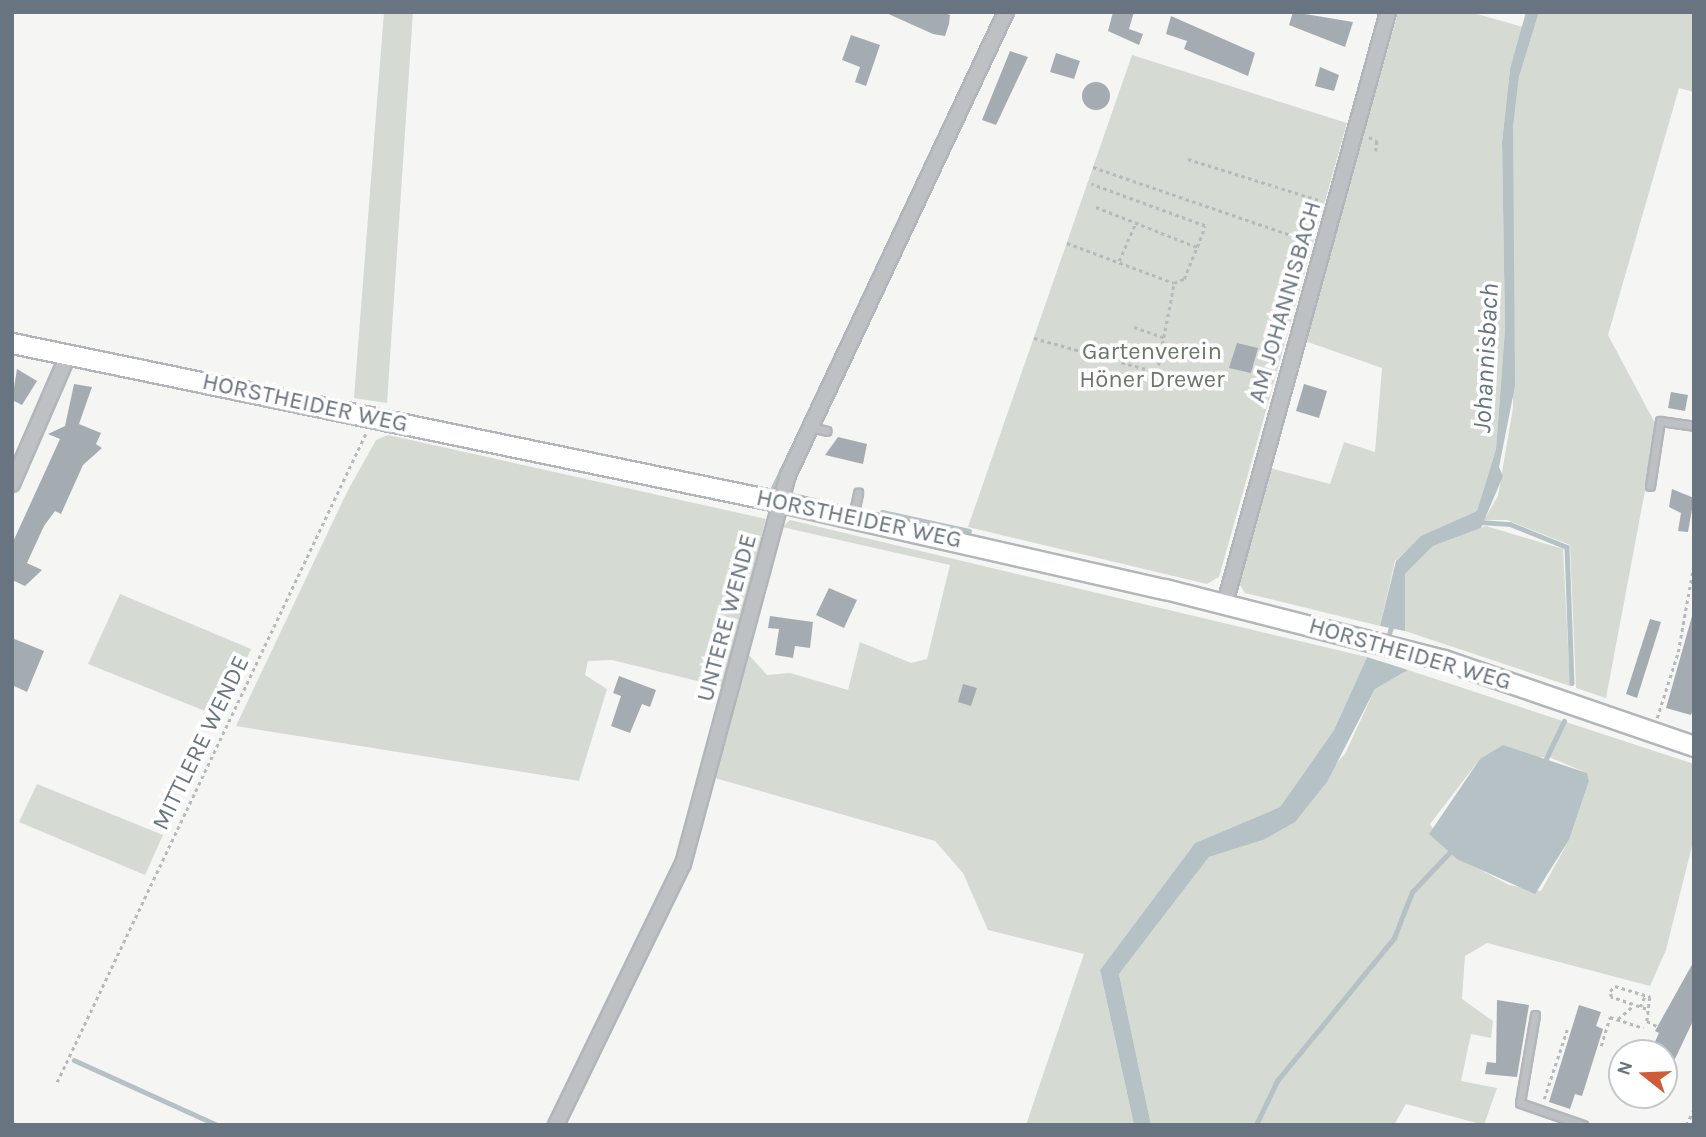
<!DOCTYPE html>
<html>
<head>
<meta charset="utf-8">
<style>
	body { margin:0 }
	#map { position:relative; width:1706px; height:1137px; overflow:hidden; background:#f5f5f3; font-family:Karla,sans-serif }
	div>[style] { position:absolute }
	[style*='--x'] { left:calc(var(--x)*1px); top:calc(var(--y)*1px); width:calc(var(--w)*1px); rotate:calc(var(--a)*1deg) }
	.green>* { inset:0; background:#d5dad2 }
	.water>* { inset:0; background:#b6c1c5 }
	.stream>* { height:4.5px; margin:-2.25px; padding:0 2.25px; transform-origin:2.25px; border-radius:2.25px; background:#b6c1c5 }
	.building>* { inset:0; background:#a5acb1 }
	.round { border-radius:50% }
	.path>* { height:2.5px; margin-top:-1.25px; transform-origin:0; background:repeating-linear-gradient(90deg,#b7babc 0 3.5px,transparent 0 7px) }
	.roads { filter:drop-shadow(2px 0 #b2b6ba) drop-shadow(-2px 0 #b2b6ba) drop-shadow(0 2px #b2b6ba) drop-shadow(0 -2px #b2b6ba) }
	.lane>* { height:7px; margin:-3.5px; padding:0 3.5px; transform-origin:3.5px; border-radius:3.5px; background:#bdc1c4 }
	.street>* { height:14px; margin:-7px; padding:0 7px; transform-origin:7px; border-radius:7px; background:#bdc1c4 }
	.secondary>* { height:19px; margin:-9.5px; padding:0 9.5px; transform-origin:9.5px; border-radius:9.5px; background:#fff }
	span { translate:-50% -50%; white-space:nowrap; text-align:center; line-height:1.15; -webkit-text-stroke:7px #fff; paint-order:stroke }
	.street-label { font-size:24px; color:#687580 }
	.park-label { font-size:24px; color:#6a7866 }
	.water-label { font-size:26px; color:#63767d; font-style:italic }
	.frame { position:absolute; inset:0; border:14px solid #687580; pointer-events:none }
	.north { position:absolute; left:1608px; top:1039px; width:70px; height:70px; box-sizing:border-box; background:#fff; border:2px solid #c3c8cc; border-radius:50%; rotate:288deg; font-size:19px; font-weight:700; line-height:28px; text-align:center; color:#687580 }
	.north::after { content:''; display:block; margin:auto; width:24px; height:32px; background:#cf5b39; clip-path:polygon(50% 0,100% 100%,50% 72%,0 100%) }
</style>
</head>
<body>
<div id="map">
	<div class="green">
		<div style="clip-path:polygon(384px 12px,413px 12px,387px 403px,354px 398px)"></div>
		<div style="clip-path:polygon(1398px 12px,1470px 12px,1523px 27px,1510px 69px,1502px 142px,1505px 329px,1496px 449px,1477px 511px,1422px 536px,1395px 561px,1380px 626px,1245px 593px,1238px 582px,1270px 468px,1330px 484px,1344px 442px,1375px 452px,1382px 368px,1305px 341px)"></div>
		<div style="clip-path:polygon(1539px 12px,1694px 12px,1694px 92px,1679px 88px,1608px 335px,1657px 427px,1606px 698px,1576px 688px,1570px 545px,1507px 520px,1484px 520px,1498px 496px,1513px 408px,1513px 128px,1519px 77px)"></div>
		<div style="clip-path:polygon(1132px 55px,1347px 123px,1219px 577px,1207px 584px,968px 527px)"></div>
		<div style="clip-path:polygon(388px 435px,766px 519px,722px 687px,612px 660px,588px 661px,585px 675px,607px 689px,579px 781px,236px 726px,347px 492px,376px 440px)"></div>
		<div style="clip-path:polygon(790px 520px,1367px 657px,1334px 730px,1280px 807px,1195px 843px,1100px 970px,1134px 1125px,1026px 1125px,1084px 954px,988px 930px,963px 873px,935px 841px,715px 778px,748px 654px,767px 675px,790px 673px,848px 690px,860px 642px,911px 663px,927px 659px,950px 565px,782px 527px)"></div>
		<div style="clip-path:polygon(1486px 526px,1563px 549px,1570px 686px,1405px 631px,1405px 574px,1433px 546px)"></div>
		<div style="clip-path:polygon(120px 594px,251px 649px,220px 717px,88px 664px)"></div>
		<div style="clip-path:polygon(evenodd,1408px 670px,1694px 764px,1694px 838px,1666px 950px,1650px 986px,1487px 943px,1465px 956px,1462px 999px,1493px 1021px,1491px 1038px,1471px 1034px,1461px 1081px,1497px 1088px,1484px 1125px,1406px 1104px,1394px 1125px,1151px 1125px,1119px 974px,1209px 857px,1263px 840px,1345px 754px,1375px 689px,1408px 670px,1549px 757px,1587px 773px,1589px 781px,1569px 840px,1541px 891px,1509px 885px,1449px 853px,1430px 824px,1480px 759px,1549px 757px)"></div>
		<div style="clip-path:polygon(37px 784px,163px 835px,145px 875px,19px 822px)"></div>
	</div>
	<div class="water">
		<div style="clip-path:polygon(1526px 12px,1539px 12px,1519px 77px,1513px 128px,1515px 386px,1499px 467px,1503px 476px,1481px 528px,1433px 546px,1405px 574px,1405px 631px,1380px 626px,1396px 561px,1421px 536px,1477px 511px,1496px 449px,1505px 329px,1502px 142px,1510px 69px)"></div>
		<div style="clip-path:polygon(1367px 657px,1408px 670px,1375px 689px,1327px 782px,1295px 822px,1263px 840px,1209px 857px,1119px 974px,1151px 1125px,1134px 1125px,1100px 970px,1195px 843px,1280px 807px,1334px 730px)"></div>
		<div style="clip-path:polygon(1503px 745px,1587px 773px,1589px 781px,1569px 840px,1535px 894px,1457px 859px,1429px 834px,1480px 759px)"></div>
	</div>
	<div class="stream">
		<div style="--x:797;--y:438;--w:350;--a:-64.8"></div>
		<div style="--x:773;--y:488;--w:37;--a:-64"></div>
		<div style="--x:882;--y:512;--w:89;--a:12.3"></div>
		<div style="--x:1480;--y:522;--w:30;--a:4"></div>
		<div style="--x:1510;--y:524;--w:61;--a:22"></div>
		<div style="--x:1567;--y:547;--w:136;--a:87.9"></div>
		<div style="--x:1387;--y:640;--w:19;--a:-72"></div>
		<div style="--x:1545;--y:761;--w:44;--a:-64.6"></div>
		<div style="--x:74;--y:1060;--w:157;--a:24.4"></div>
		<div style="--x:1256;--y:1125;--w:49;--a:-64.5"></div>
		<div style="--x:1277;--y:1081;--w:185;--a:-50.7"></div>
		<div style="--x:1394;--y:938;--w:49;--a:-68.6"></div>
		<div style="--x:1412;--y:892;--w:59;--a:-46.4"></div>
	</div>
	<div class="building">
		<div style="clip-path:polygon(884px 12px,942px 12px,950px 15px,949px 24px,945px 36px,933px 34px)"></div>
		<div style="clip-path:polygon(1113px 12px,1134px 12px,1129px 29px,1143px 34px,1139px 45px,1108px 31px)"></div>
		<div style="clip-path:polygon(1293px 12px,1353px 22px,1345px 47px,1289px 25px)"></div>
		<div style="clip-path:polygon(1171px 16px,1255px 53px,1248px 76px,1184px 49px,1187px 41px,1166px 34px)"></div>
		<div style="clip-path:polygon(851px 35px,880px 45px,866px 86px,855px 82px,860px 67px,842px 60px)"></div>
		<div style="clip-path:polygon(1010px 51px,1028px 57px,996px 125px,982px 120px)"></div>
		<div style="clip-path:polygon(1056px 53px,1080px 61px,1074px 79px,1050px 72px)"></div>
		<div style="clip-path:polygon(1320px 67px,1339px 75px,1334px 91px,1315px 86px)"></div>
		<div class="round" style="left:1082px;top:82px;width:28px;height:28px"></div>
		<div style="clip-path:polygon(1237px 343px,1258px 348px,1251px 373px,1229px 368px)"></div>
		<div style="clip-path:polygon(17px 369px,37px 381px,22px 405px,12px 400px)"></div>
		<div style="clip-path:polygon(74px 384px,92px 387px,79px 424px,101px 433px,96px 444px,102px 448px,83px 465px,61px 514px,55px 511px,44px 526px,27px 563px,42px 570px,25px 586px,12px 580px,12px 544px,60px 439px,48px 434px,65px 426px)"></div>
		<div style="clip-path:polygon(1304px 384px,1327px 391px,1319px 418px,1296px 411px)"></div>
		<div style="clip-path:polygon(1671px 392px,1688px 395px,1685px 411px,1668px 408px)"></div>
		<div style="clip-path:polygon(838px 437px,867px 444px,863px 464px,825px 455px)"></div>
		<div style="clip-path:polygon(1672px 489px,1694px 498px,1688px 532px,1678px 531px,1681px 513px,1669px 507px)"></div>
		<div style="clip-path:polygon(829px 588px,857px 600px,844px 628px,816px 615px)"></div>
		<div style="clip-path:polygon(1694px 609px,1694px 706px,1691px 715px,1666px 708px)"></div>
		<div style="clip-path:polygon(770px 616px,813px 622px,810px 648px,795px 646px,793px 658px,775px 655px,779px 629px,768px 628px)"></div>
		<div style="clip-path:polygon(1650px 619px,1661px 622px,1637px 698px,1626px 694px)"></div>
		<div style="clip-path:polygon(12px 638px,44px 651px,27px 692px,12px 685px)"></div>
		<div style="clip-path:polygon(619px 676px,656px 690px,650px 707px,642px 704px,630px 733px,611px 726px,621px 696px,613px 693px)"></div>
		<div style="clip-path:polygon(963px 684px,977px 688px,971px 706px,958px 702px)"></div>
		<div style="clip-path:polygon(1694px 961px,1694px 1019px,1664px 1082px,1664px 1053px,1650px 1053px,1659px 1033px,1655px 1031px)"></div>
		<div style="clip-path:polygon(1497px 1000px,1529px 1005px,1517px 1077px,1485px 1074px,1487px 1062px,1496px 1063px)"></div>
		<div style="clip-path:polygon(1579px 1005px,1601px 1012px,1596px 1026px,1603px 1029px,1582px 1096px,1575px 1094px,1570px 1109px,1549px 1102px)"></div>
	</div>
	<div class="path">
		<div style="--x:1369;--y:137;--w:9;--a:27"></div>
		<div style="--x:1377;--y:141;--w:10;--a:96"></div>
		<div style="--x:1188;--y:159;--w:140;--a:17.4"></div>
		<div style="--x:1093;--y:167;--w:231;--a:19"></div>
		<div style="--x:1096;--y:207;--w:109;--a:21.6"></div>
		<div style="--x:1067;--y:243;--w:114;--a:20.5"></div>
		<div style="--x:1174;--y:283;--w:11;--a:-22"></div>
		<div style="--x:1184;--y:279;--w:35;--a:-68"></div>
		<div style="--x:1197;--y:247;--w:22;--a:-69"></div>
		<div style="--x:1205;--y:226;--w:121;--a:-159.8"></div>
		<div style="--x:1119;--y:261;--w:43;--a:-66.4"></div>
		<div style="--x:1134;--y:327;--w:34;--a:19"></div>
		<div style="--x:1034;--y:338;--w:128;--a:15.5"></div>
		<div style="--x:1157;--y:372;--w:91;--a:-79.2"></div>
		<div style="--x:1657;--y:718;--w:69;--a:-72.3"></div>
		<div style="--x:1678;--y:652;--w:90;--a:-79.8"></div>
		<div style="--x:1640;--y:1007;--w:12;--a:-66"></div>
		<div style="--x:1646;--y:1009;--w:37;--a:-161"></div>
		<div style="--x:1611;--y:997;--w:6;--a:-99"></div>
		<div style="--x:1610;--y:991;--w:7;--a:-45"></div>
		<div style="--x:1615;--y:986;--w:37;--a:17"></div>
		<div style="--x:1650;--y:997;--w:24;--a:97"></div>
		<div style="--x:1647;--y:1021;--w:11;--a:27"></div>
		<div style="--x:1618;--y:1019;--w:21;--a:-41"></div>
		<div style="--x:1601;--y:1046;--w:30;--a:-73"></div>
		<div style="--x:1610;--y:1017;--w:35;--a:18"></div>
		<div style="--x:57;--y:1082;--w:719;--a:-64.54"></div>
		<div style="--x:1544;--y:1099;--w:73;--a:-71.6"></div>
		<div style="--x:1686;--y:1125;--w:18;--a:-63"></div>
	</div>
	<div class="roads">
		<div class="lane">
			<div style="--x:811;--y:427;--w:16;--a:14"></div>
			<div style="--x:1650;--y:486;--w:66;--a:-81.3"></div>
			<div style="--x:1660;--y:421;--w:34;--a:8"></div>
			<div style="--x:853;--y:517;--w:25;--a:-78"></div>
			<div style="--x:1535;--y:1015;--w:89;--a:99.7"></div>
			<div style="--x:1520;--y:1103;--w:67;--a:19.2"></div>
		</div>
		<div class="street">
			<div style="--x:12;--y:484;--w:141;--a:-66.5"></div>
			<div style="--x:1225;--y:603;--w:613;--a:-74.58"></div>
			<div style="--x:556;--y:1125;--w:290;--a:-64.1"></div>
			<div style="--x:683;--y:864;--w:403;--a:-74.9"></div>
			<div style="--x:788;--y:475;--w:512;--a:-64.79"></div>
		</div>
		<div class="secondary">
			<div style="--x:12;--y:343;--w:785;--a:11.68"></div>
			<div style="--x:781;--y:502;--w:394;--a:12.8"></div>
			<div style="--x:1165;--y:589;--w:288;--a:14.3"></div>
			<div style="--x:1444;--y:660;--w:264;--a:19"></div>
		</div>
	</div>
	<div class="street-label">
		<span style="left:1285px;top:302px;rotate:-74deg">AM JOHANNISBACH</span>
		<span style="left:305px;top:403px;rotate:12deg">HORSTHEIDER WEG</span>
		<span style="left:859px;top:519px;rotate:12deg">HORSTHEIDER WEG</span>
		<span style="left:727px;top:618px;rotate:-75deg">UNTERE WENDE</span>
		<span style="left:1410px;top:654px;rotate:16deg">HORSTHEIDER WEG</span>
		<span style="left:201px;top:743px;rotate:-64deg">MITTLERE WENDE</span>
	</div>
	<div class="park-label">
		<span style="left:1152px;top:366px">Gartenverein<br>Höner Drewer</span>
	</div>
	<div class="water-label">
		<span style="left:1486px;top:358px;rotate:-87deg">Johannisbach</span>
	</div>
	<div class="frame"></div>
	<div class="north">N</div>
</div>
</body>
</html>
